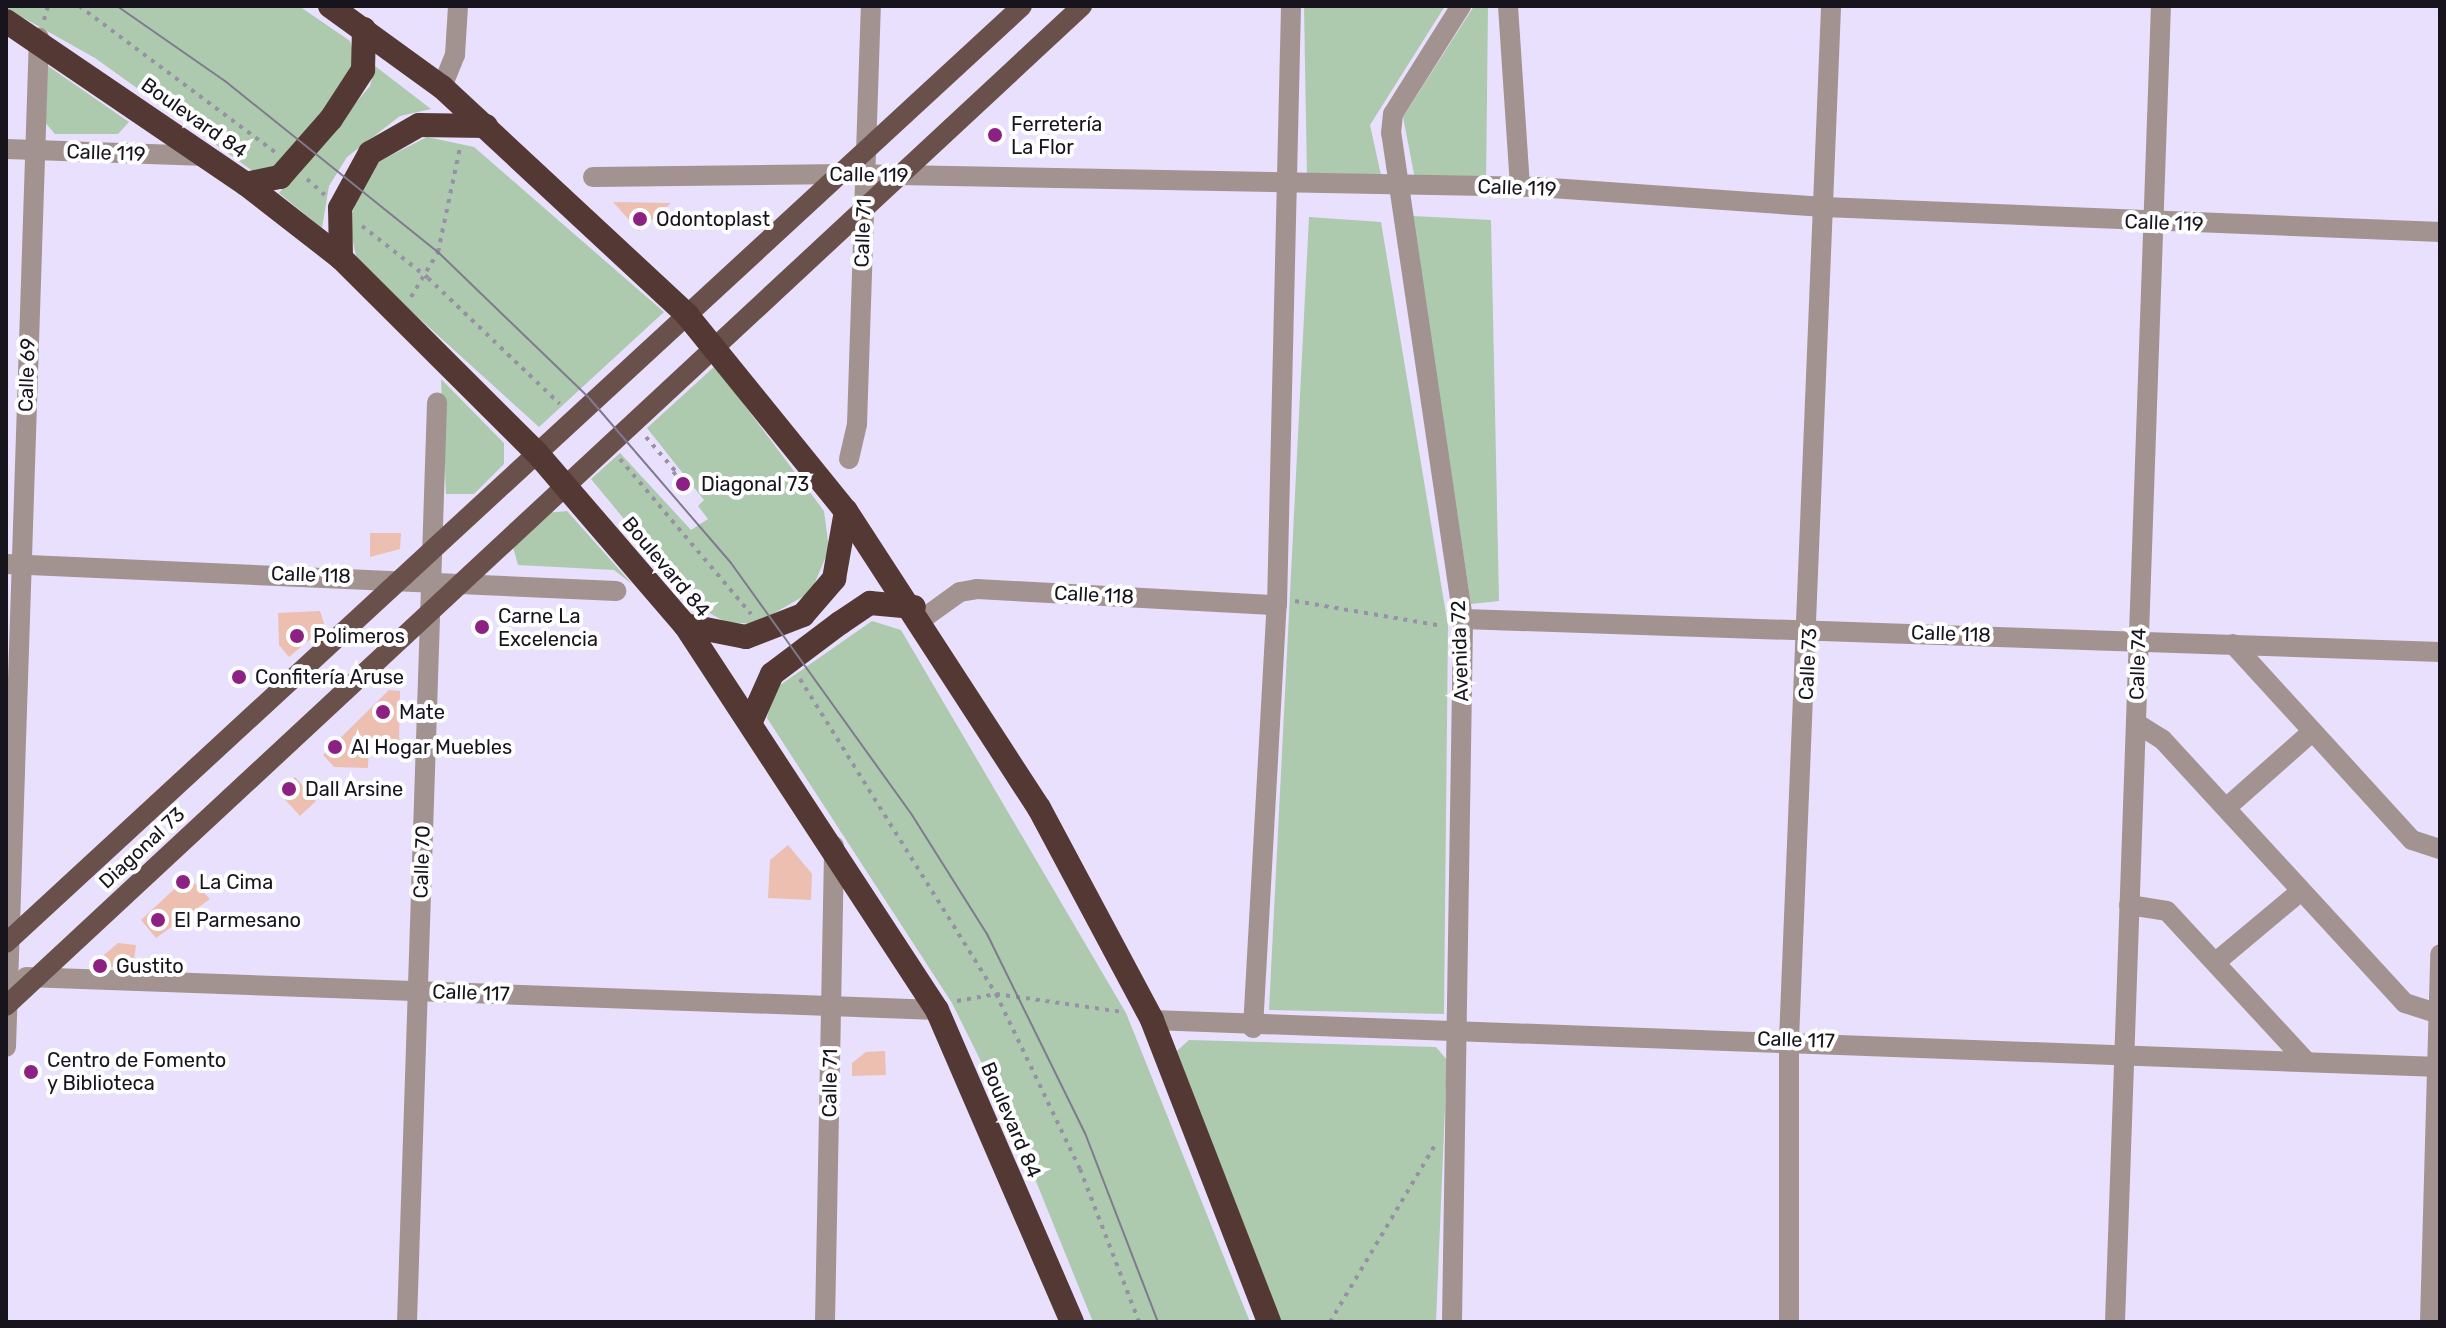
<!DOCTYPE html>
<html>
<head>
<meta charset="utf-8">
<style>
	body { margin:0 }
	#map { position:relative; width:2446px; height:1328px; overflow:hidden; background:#e9e0fe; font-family:Rubik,sans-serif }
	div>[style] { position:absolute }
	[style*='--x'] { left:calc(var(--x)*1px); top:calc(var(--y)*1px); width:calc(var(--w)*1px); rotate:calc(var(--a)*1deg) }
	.green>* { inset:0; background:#adc9ae }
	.building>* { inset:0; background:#ecbfb1 }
	.path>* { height:4px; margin-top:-2px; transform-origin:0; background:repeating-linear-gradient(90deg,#9790a6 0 4px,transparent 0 10px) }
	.minor>* { height:20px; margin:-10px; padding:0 10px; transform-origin:10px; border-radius:10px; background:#a29390 }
	.major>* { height:20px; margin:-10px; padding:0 10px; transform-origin:10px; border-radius:10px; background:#69504b }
	.highway>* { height:24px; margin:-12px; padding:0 12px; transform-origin:12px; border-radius:12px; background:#543834 }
	.tram>* { height:2px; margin:-1px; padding:0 1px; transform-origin:1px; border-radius:1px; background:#807a8e }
	.dots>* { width:22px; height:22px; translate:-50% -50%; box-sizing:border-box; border:4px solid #fff; border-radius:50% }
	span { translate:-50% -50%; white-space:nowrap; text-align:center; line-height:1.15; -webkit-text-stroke:8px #fff; paint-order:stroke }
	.street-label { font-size:20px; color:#17141e }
	.poi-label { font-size:20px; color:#17141e }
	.left { translate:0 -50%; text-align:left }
	.frame { position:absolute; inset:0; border:8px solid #17141e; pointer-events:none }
</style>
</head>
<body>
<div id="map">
	<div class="green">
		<div style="clip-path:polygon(299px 6px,350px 41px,359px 70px,270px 171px,254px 172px,95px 58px,6px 8px)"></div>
		<div style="clip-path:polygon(1304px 6px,1445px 6px,1370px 125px,1383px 184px,1307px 178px)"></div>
		<div style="clip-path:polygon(1474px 6px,1488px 6px,1486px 185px,1415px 179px,1403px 117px)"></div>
		<div style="clip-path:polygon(45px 64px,129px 122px,118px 134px,55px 134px,43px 120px)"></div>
		<div style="clip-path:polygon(375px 66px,431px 109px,400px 116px,347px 157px,329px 186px,322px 228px,279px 193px,370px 86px)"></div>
		<div style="clip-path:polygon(427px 137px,474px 147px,664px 312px,539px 427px,357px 262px,349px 221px,365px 180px,380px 161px)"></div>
		<div style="clip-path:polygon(1412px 216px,1491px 220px,1499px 601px,1471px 604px)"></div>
		<div style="clip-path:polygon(1309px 217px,1381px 222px,1448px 626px,1444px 1014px,1269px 1010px)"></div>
		<div style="clip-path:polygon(715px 366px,824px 511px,829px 549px,811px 592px,755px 624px,726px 622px,696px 606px,591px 479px,620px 453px,691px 530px,708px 519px,698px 506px,704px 500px,647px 428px)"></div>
		<div style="clip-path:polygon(441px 379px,504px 443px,504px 464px,474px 494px,446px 494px)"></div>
		<div style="clip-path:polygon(567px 511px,632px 584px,614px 570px,518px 565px,513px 547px,546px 513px)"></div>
		<div style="clip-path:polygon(872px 621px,901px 630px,1126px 1013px,1250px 1322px,1093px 1322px,1016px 1132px,952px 1003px,767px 718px,773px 690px)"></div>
		<div style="clip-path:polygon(1189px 1040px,1436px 1047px,1447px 1060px,1436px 1322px,1279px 1322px,1177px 1051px)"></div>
	</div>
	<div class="building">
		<div style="clip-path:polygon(613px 202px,671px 203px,639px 231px)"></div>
		<div style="clip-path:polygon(370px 533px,401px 533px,400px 549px,370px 557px)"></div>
		<div style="clip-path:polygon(320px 611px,325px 627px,289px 657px,279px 645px,278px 613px)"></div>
		<div style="clip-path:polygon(389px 690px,400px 691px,399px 745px,369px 744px,368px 768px,334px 767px,323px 755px)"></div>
		<div style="clip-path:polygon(295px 777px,316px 801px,300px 816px,279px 793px)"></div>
		<div style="clip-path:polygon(788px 845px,812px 874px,811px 900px,768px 898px,770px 860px)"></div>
		<div style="clip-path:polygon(188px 876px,210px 899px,156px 938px,141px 920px)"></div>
		<div style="clip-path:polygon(118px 943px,136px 945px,133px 968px,91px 966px)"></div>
		<div style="clip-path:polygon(885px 1051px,886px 1075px,852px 1076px,852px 1063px,866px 1052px)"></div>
	</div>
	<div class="path">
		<div style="--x:79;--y:6;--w:246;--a:36.7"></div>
		<div style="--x:44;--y:20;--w:15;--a:-74"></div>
		<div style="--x:307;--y:179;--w:24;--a:42"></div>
		<div style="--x:362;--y:226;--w:84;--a:38.2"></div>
		<div style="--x:428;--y:278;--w:182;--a:43.7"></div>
		<div style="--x:411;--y:297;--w:52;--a:-59"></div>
		<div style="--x:438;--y:252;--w:106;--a:-78.1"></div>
		<div style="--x:646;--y:437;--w:46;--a:49.4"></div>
		<div style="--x:676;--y:472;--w:9;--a:139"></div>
		<div style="--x:620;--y:459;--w:203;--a:49.8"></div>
		<div style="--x:1295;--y:601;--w:150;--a:9.6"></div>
		<div style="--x:800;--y:679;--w:371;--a:58.1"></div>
		<div style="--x:996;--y:994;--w:194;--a:64.4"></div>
		<div style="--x:1080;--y:1169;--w:164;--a:68.9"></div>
		<div style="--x:957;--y:1001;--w:40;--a:-10"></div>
		<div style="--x:996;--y:994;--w:127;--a:8.1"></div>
		<div style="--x:1330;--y:1322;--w:204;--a:-59.3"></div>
	</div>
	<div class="minor">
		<div style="--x:1508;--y:6;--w:181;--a:86.2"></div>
		<div style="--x:442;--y:87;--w:35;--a:-68"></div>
		<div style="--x:455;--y:55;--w:49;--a:-86.5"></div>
		<div style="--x:6;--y:149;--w:200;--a:2"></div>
		<div style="--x:593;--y:177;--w:251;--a:-0.7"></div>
		<div style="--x:844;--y:174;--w:693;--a:1.07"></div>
		<div style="--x:1537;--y:187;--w:288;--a:4"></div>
		<div style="--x:1824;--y:207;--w:617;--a:2.32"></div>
		<div style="--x:849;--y:459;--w:36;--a:-77"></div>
		<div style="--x:857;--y:424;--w:418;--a:-88.1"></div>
		<div style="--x:6;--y:564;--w:611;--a:2.53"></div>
		<div style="--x:1463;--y:619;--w:978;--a:1.93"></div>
		<div style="--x:921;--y:620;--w:48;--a:-35.7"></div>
		<div style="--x:960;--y:592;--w:17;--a:-10"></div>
		<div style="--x:977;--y:589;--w:300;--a:3.1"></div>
		<div style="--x:2233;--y:644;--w:265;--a:47.6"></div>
		<div style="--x:2412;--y:840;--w:29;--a:18"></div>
		<div style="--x:2136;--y:723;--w:31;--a:32"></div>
		<div style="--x:2162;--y:739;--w:359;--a:47.4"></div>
		<div style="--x:2405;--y:1003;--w:35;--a:18"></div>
		<div style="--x:2226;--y:808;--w:115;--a:-41.5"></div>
		<div style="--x:2129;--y:905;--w:38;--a:9"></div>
		<div style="--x:2167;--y:911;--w:203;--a:47.2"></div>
		<div style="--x:2216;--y:962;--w:111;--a:-39.9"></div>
		<div style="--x:26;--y:977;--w:912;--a:2.07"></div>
		<div style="--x:1152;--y:1020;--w:1289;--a:2.09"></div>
		<div style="--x:1253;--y:1028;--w:424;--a:-86.8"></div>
		<div style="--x:1277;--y:605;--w:599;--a:-88.66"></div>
		<div style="--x:6;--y:1047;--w:1010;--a:-88.13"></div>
		<div style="--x:407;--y:1322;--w:920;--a:-88.13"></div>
		<div style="--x:825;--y:1322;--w:476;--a:-88.9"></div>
		<div style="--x:1452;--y:1322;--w:703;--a:-89.1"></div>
		<div style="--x:1463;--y:619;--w:491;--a:-98.4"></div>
		<div style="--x:1391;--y:133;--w:19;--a:-84"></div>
		<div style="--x:1393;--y:114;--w:128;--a:-57.8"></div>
		<div style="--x:1789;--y:1322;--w:282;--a:-90"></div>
		<div style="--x:1789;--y:1040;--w:1035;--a:-87.67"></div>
		<div style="--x:2115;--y:1322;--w:1317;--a:-88"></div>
		<div style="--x:2430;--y:1322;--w:368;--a:-88.4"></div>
	</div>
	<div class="major">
		<div style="--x:6;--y:943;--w:1382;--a:-42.68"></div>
		<div style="--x:6;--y:1006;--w:1469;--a:-42.9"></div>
	</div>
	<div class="highway">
		<div style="--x:330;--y:6;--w:138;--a:35.9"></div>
		<div style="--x:442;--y:87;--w:335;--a:42.9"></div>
		<div style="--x:687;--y:315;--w:252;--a:51"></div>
		<div style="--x:846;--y:511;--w:354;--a:57"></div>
		<div style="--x:1039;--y:808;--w:240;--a:61.9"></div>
		<div style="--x:1152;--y:1020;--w:324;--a:68.8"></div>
		<div style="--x:6;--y:21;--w:290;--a:34.2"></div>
		<div style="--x:246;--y:184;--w:120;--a:37.9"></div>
		<div style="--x:341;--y:258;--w:275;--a:44.9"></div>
		<div style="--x:536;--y:452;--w:228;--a:49.3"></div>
		<div style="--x:685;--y:625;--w:460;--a:56.8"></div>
		<div style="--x:937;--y:1010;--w:340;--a:66.6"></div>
		<div style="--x:246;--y:184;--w:35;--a:-12"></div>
		<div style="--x:280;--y:177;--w:77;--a:-48.7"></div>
		<div style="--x:331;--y:119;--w:59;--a:-56.9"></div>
		<div style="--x:363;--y:70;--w:41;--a:-88.6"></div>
		<div style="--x:341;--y:258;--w:50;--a:-91.1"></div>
		<div style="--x:340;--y:208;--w:63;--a:-61.4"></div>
		<div style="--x:370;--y:153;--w:56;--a:-29.7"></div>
		<div style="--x:419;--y:125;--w:67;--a:0.9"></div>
		<div style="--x:685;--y:625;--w:62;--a:11.1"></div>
		<div style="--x:746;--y:637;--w:61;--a:-21.1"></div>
		<div style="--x:803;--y:615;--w:48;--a:-49.3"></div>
		<div style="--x:834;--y:579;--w:69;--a:-80"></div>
		<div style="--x:752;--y:719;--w:49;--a:-66"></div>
		<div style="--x:772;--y:674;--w:85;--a:-36.9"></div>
		<div style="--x:840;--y:623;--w:36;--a:-34"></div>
		<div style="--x:870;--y:603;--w:44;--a:5.2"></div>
	</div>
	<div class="tram">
		<div style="--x:117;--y:6;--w:131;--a:34.8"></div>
		<div style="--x:225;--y:81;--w:273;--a:38.8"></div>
		<div style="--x:438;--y:252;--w:211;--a:44"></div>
		<div style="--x:590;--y:399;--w:216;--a:49.3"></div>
		<div style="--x:731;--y:563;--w:310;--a:54.3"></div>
		<div style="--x:912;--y:815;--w:141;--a:57.8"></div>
		<div style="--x:987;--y:934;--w:222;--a:63.8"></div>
		<div style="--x:1085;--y:1133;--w:203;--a:68.9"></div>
	</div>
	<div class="dots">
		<div style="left:995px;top:135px;background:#8d2083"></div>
		<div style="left:640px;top:219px;background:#8d2083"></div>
		<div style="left:683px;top:484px;background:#8d2083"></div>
		<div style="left:482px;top:627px;background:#8d2083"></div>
		<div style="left:297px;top:636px;background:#8d2083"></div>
		<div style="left:239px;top:677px;background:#8d2083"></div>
		<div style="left:383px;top:712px;background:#8d2083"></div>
		<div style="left:335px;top:747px;background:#8d2083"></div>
		<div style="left:289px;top:789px;background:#8d2083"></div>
		<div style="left:183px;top:882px;background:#8d2083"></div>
		<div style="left:158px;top:920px;background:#8d2083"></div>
		<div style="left:100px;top:966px;background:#8d2083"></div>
		<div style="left:31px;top:1072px;background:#8d2083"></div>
	</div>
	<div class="street-label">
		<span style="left:194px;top:118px;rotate:35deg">Boulevard 84</span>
		<span style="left:106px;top:153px;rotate:2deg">Calle 119</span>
		<span style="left:869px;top:175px;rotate:1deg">Calle 119</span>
		<span style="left:1517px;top:188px;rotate:2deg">Calle 119</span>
		<span style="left:2164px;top:223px;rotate:2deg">Calle 119</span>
		<span style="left:863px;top:233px;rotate:-88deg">Calle 71</span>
		<span style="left:27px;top:375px;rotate:-88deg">Calle 69</span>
		<span style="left:666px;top:567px;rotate:50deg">Boulevard 84</span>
		<span style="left:311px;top:575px;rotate:2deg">Calle 118</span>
		<span style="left:1094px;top:595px;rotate:3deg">Calle 118</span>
		<span style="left:1951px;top:634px;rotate:2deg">Calle 118</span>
		<span style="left:1460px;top:651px;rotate:-92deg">Avenida 72</span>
		<span style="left:1808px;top:664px;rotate:-87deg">Calle 73</span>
		<span style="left:2138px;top:664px;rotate:-88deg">Calle 74</span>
		<span style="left:142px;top:848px;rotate:-43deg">Diagonal 73</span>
		<span style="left:422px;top:862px;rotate:-88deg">Calle 70</span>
		<span style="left:471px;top:993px;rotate:2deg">Calle 117</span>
		<span style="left:1796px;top:1040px;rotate:2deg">Calle 117</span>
		<span style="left:830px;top:1083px;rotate:-89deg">Calle 71</span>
		<span style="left:1011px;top:1120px;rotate:67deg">Boulevard 84</span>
	</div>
	<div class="poi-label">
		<span class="left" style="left:1011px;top:136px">Ferretería<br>La Flor</span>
		<span class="left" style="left:656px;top:219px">Odontoplast</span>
		<span class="left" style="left:701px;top:484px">Diagonal 73</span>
		<span class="left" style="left:498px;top:628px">Carne La<br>Excelencia</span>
		<span class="left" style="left:313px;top:636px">Polimeros</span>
		<span class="left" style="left:255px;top:677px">Confitería Aruse</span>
		<span class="left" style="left:399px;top:712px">Mate</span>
		<span class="left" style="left:351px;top:747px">Al Hogar Muebles</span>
		<span class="left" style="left:305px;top:789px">Dall Arsine</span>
		<span class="left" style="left:199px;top:882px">La Cima</span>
		<span class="left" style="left:174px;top:920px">El Parmesano</span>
		<span class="left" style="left:116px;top:966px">Gustito</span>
		<span class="left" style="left:47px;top:1072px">Centro de Fomento<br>y Biblioteca</span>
	</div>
	<div class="frame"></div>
</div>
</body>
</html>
